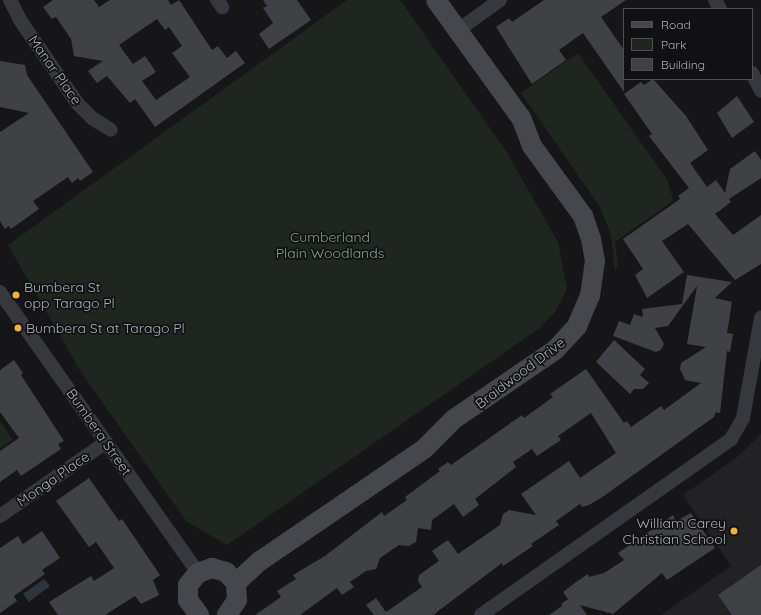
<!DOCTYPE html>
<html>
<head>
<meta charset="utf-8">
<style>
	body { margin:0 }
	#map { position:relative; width:761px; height:615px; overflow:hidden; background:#161618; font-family:Quicksand,sans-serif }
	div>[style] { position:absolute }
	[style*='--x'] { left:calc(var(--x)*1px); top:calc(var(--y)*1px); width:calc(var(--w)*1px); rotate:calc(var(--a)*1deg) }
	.built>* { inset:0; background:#222225 }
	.green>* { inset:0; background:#1e261f }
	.water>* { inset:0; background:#2c353c }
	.building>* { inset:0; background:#404145 }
	.street>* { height:14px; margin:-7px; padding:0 7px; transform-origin:7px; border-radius:7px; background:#37383d }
	.secondary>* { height:20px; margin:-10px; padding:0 10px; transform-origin:10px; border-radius:10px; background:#45474d }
	.dots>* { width:11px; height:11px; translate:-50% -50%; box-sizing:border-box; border:2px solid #111113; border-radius:50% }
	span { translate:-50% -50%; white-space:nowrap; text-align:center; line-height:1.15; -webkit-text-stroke:3.5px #111113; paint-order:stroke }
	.street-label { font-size:14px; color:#a8adb8 }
	.park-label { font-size:14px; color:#7fa381 }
	.poi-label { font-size:14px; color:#a8adb8 }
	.left { translate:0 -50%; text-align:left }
	.right { translate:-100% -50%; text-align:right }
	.legend { position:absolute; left:623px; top:8px; width:130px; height:72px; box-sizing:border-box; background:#111113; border:1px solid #4d4f55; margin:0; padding:5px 7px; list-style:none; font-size:12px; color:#a8adb8 }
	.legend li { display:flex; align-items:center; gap:8px; height:20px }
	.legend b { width:20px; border:1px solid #4d4f55 }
</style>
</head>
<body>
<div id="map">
	<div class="built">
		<div style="clip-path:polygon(761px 434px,761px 615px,661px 615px,731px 566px,683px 495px,736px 458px)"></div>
	</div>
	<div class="green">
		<div style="clip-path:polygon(347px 0,400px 0,506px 151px,558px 242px,567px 289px,556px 311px,540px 328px,227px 545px,186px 521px,81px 372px,8px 245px)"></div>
		<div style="clip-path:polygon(578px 53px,668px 181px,673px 201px,615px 242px,618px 264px,615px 272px,611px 235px,600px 207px,521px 93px)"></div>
		<div style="clip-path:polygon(0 421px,13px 440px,0 448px)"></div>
	</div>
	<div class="water">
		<div style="clip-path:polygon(44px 579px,50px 586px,29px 602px,23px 594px)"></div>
	</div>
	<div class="building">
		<div style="clip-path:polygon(evenodd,53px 0,94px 0,99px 7px,110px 0,168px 0,171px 5px,179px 0,212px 50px,218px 46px,227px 58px,236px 51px,245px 63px,155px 127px,135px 99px,130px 103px,107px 76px,97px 83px,88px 71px,103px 61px,74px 56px,71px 39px,56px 17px,52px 19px,43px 7px,53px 0,157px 19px,165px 30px,169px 27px,182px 46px,172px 53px,190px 77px,156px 100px,142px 81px,156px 72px,145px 56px,133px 64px,119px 45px,157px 19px)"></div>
		<div style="clip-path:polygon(263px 0,297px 0,311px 20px,269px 49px,259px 34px,273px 23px,263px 8px,267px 6px)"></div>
		<div style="clip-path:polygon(544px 0,626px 0,601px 17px,624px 50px,624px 92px,583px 33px,559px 50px,566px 60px,532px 84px,496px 27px,509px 18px,512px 22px)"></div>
		<div style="clip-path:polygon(0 61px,25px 65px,27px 75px,93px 172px,80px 181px,78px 178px,72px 183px,68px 177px,33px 201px,39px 209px,11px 229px,9px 226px,5px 229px,0 221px,0 132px,29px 113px,0 107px)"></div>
		<div style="clip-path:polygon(653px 79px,686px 116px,708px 150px,690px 163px,707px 187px,716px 180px,725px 193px,730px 169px,755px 151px,761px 160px,761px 178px,729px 199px,731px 202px,715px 214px,733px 235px,761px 215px,761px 264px,735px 280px,688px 224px,662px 241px,684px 272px,647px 298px,635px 275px,643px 269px,623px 239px,680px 199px,678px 196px,689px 188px,649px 136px,652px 134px,624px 94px,641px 82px,644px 85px)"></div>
		<div style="clip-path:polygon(737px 96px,754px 122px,732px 138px,717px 113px)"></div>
		<div style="clip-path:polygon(687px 275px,732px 282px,715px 298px,732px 302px,727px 333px,733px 334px,730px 352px,727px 351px,720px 413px,716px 412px,714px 417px,604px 496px,589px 505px,582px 507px,580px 504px,556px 521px,559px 525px,531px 544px,533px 546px,503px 566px,502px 563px,433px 615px,374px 615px,366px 605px,376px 598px,386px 612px,422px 587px,418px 581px,419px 575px,439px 561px,432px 551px,448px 540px,458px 554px,500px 525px,503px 514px,509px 510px,536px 515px,521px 494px,569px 461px,580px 478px,616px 453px,591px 413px,558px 436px,561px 440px,537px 456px,532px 449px,513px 462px,516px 467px,475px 499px,479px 505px,463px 517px,454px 504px,432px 520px,431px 530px,418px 528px,416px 542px,409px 546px,399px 545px,380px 558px,376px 569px,366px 571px,350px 582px,354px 587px,342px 595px,337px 588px,300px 615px,255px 615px,281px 597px,277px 591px,296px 579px,293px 575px,325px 556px,382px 512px,384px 516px,407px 500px,405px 497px,440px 471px,438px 469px,448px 462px,451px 465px,522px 415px,524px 418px,553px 397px,550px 394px,586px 369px,624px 423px,627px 421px,631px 427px,661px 406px,664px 410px,701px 383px,685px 380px,680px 369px,681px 363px,706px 347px,687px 344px,697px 286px,668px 326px,655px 328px,664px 344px,661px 350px,656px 352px,613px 336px,619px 321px,630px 325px,634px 314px,643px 317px,642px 309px,682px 304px)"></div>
		<div style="clip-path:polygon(614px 340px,645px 369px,640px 375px,649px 383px,643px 389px,634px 389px,630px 394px,596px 362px)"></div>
		<div style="clip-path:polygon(14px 360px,23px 373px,21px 375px,64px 441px,58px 444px,61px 449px,21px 476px,17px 470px,0 482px,0 451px,19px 438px,0 412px,0 370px)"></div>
		<div style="clip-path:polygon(89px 478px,119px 521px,122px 519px,160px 575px,153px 580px,159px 595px,141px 604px,135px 596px,105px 615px,58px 615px,49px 602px,91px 576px,94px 581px,114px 568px,96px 542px,89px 547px,56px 501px)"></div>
		<div style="clip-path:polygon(691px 513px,715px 548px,667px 580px,662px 573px,613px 614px,580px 605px,587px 615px,549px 615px,562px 606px,561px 604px,568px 599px,563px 592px,576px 582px,588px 574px,589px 577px,604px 573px,624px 560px,618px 553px,673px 515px,676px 521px)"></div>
		<div style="clip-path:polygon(42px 531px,60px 558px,42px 570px,45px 574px,14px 596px,17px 601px,0 613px,0 548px,18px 536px,23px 544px)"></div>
		<div style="clip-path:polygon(761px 565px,761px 615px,732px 615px,718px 595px)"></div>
	</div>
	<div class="street">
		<div style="--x:10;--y:0;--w:22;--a:63"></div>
		<div style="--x:20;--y:20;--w:102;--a:55.4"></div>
		<div style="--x:78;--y:104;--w:20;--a:45"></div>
		<div style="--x:92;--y:118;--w:22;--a:32"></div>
		<div style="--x:217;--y:0;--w:9;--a:54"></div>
		<div style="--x:715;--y:0;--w:10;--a:61"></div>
		<div style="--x:457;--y:31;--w:53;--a:-35.8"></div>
		<div style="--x:752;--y:73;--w:20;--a:63"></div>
		<div style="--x:0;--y:292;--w:344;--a:54.8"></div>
		<div style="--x:0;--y:516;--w:129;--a:-34.9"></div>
		<div style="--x:481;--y:615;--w:306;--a:-35.1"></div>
		<div style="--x:731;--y:439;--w:24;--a:-60"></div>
		<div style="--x:743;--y:418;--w:102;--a:-79.8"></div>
	</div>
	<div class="secondary">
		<div style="--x:236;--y:583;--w:33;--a:-43"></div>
		<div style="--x:260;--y:561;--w:199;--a:-34.3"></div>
		<div style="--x:424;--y:449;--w:42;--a:-45"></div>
		<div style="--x:454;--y:419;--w:122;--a:-34.3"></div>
		<div style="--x:555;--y:350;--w:33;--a:-47"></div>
		<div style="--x:577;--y:326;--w:33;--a:-67"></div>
		<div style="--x:590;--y:296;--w:35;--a:-82"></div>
		<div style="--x:595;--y:261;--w:22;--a:-100"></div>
		<div style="--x:591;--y:239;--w:24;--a:-109"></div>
		<div style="--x:583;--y:216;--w:87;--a:-126.1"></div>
		<div style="--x:532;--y:146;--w:30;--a:-111"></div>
		<div style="--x:521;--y:118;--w:145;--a:-125.8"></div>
		<div style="--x:199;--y:615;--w:19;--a:-126"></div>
		<div style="--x:188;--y:600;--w:15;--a:-90"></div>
		<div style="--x:188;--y:585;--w:16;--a:-50"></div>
		<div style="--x:198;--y:573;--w:15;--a:-20"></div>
		<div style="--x:212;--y:568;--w:15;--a:16"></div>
		<div style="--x:226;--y:572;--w:15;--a:48"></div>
		<div style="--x:236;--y:583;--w:17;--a:87"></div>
		<div style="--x:237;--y:600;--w:18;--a:124"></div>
	</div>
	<div class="dots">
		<div style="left:16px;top:295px;background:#f2b134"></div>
		<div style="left:18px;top:328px;background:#f2b134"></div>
		<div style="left:734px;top:531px;background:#f2b134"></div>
	</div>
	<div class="street-label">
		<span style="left:55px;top:70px;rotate:55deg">Manar Place</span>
		<span style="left:520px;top:373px;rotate:-37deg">Braidwood Drive</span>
		<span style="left:99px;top:432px;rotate:55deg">Bumbera Street</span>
		<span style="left:53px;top:479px;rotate:-35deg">Monga Place</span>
	</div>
	<div class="park-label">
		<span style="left:330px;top:245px">Cumberland<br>Plain Woodlands</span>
	</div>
	<div class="poi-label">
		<span class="left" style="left:24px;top:295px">Bumbera St<br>opp Tarago Pl</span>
		<span class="left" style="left:26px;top:328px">Bumbera St at Tarago Pl</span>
		<span class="right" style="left:726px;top:531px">William Carey<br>Christian School</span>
	</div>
	<ul class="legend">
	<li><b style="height:5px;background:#45474d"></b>Road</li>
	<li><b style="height:11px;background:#1e261f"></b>Park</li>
	<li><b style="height:11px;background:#404145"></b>Building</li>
	</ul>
</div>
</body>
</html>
